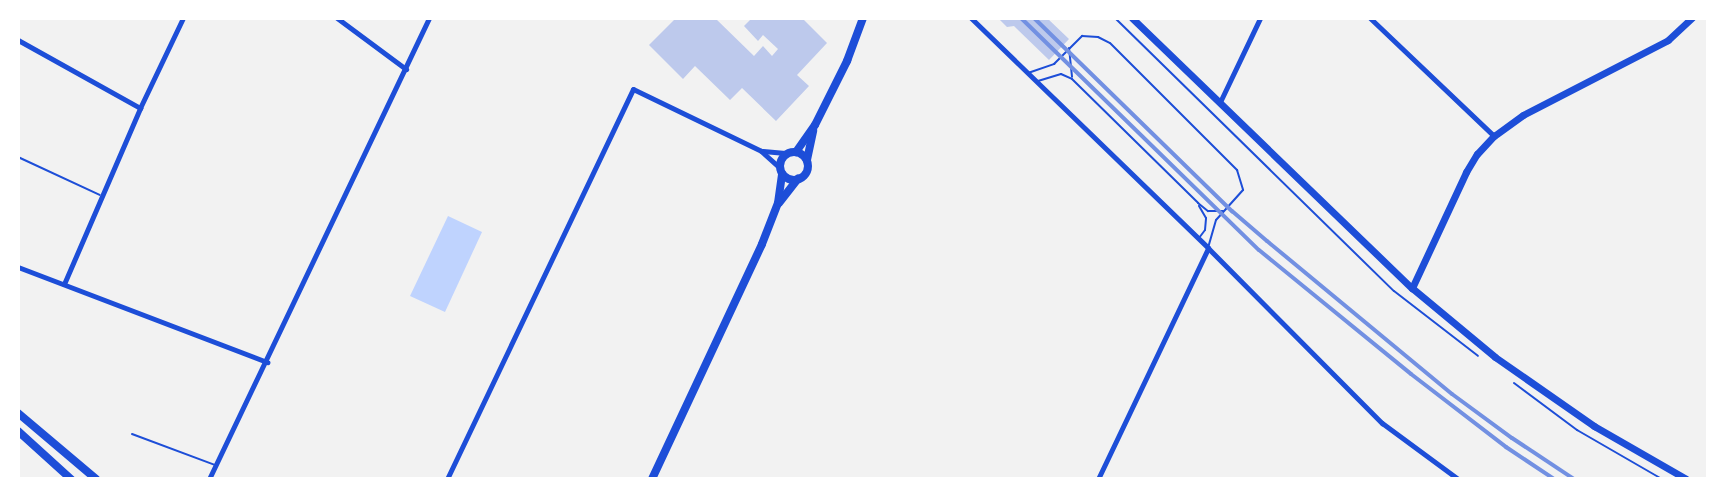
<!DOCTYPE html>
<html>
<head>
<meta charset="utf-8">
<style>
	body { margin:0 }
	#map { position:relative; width:1726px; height:497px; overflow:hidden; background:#f2f2f2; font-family:Montserrat,sans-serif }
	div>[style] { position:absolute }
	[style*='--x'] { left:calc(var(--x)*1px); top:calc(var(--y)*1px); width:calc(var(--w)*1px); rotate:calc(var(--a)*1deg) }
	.water>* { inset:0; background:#bfd3fe }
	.building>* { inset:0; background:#bdc9ec }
	.path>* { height:2px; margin:-1px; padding:0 1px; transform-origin:1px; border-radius:1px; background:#1d4ed8 }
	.service>* { height:2px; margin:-1px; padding:0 1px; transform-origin:1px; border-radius:1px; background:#1d4ed8 }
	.minor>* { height:5px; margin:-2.5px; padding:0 2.5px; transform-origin:2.5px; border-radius:2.5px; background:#1d4ed8 }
	.tertiary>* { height:7px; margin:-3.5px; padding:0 3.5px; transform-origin:3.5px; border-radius:3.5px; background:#1d4ed8 }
	.primary>* { height:8px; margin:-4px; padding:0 4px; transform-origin:4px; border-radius:4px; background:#1d4ed8 }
	.primary>.ring { margin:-4px; padding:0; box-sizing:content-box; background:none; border:8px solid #1d4ed8; border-radius:50% }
	.trunk>* { height:8px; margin:-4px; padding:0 4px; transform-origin:4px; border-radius:4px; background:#1d4ed8 }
	.rail>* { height:4px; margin:-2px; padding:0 2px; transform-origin:2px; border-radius:2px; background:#7290e2 }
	span { translate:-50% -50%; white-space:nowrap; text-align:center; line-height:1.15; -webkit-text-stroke:4.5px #fff; paint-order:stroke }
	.frame { position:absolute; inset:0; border:20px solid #fff; pointer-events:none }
</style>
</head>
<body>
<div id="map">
	<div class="water">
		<div style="clip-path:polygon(448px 216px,482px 232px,445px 312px,410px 296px)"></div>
	</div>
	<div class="building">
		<div style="clip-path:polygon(676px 18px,715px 18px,754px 56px,763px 46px,772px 56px,778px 49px,763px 35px,758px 41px,744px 26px,752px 18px,802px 18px,827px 43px,797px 75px,809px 86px,776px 121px,742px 88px,730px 100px,695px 66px,683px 79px,649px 45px)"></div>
		<div style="clip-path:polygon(998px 18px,1047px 18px,1069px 39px,1049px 60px,1014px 26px,1007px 27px)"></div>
	</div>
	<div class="path">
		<div style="--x:1115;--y:18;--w:390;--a:44.4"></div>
		<div style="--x:1394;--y:291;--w:106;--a:37.7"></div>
		<div style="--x:1514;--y:383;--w:79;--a:36.7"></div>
		<div style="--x:1577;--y:430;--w:98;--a:30"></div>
	</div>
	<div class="service">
		<div style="--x:1069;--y:48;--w:29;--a:84"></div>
		<div style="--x:1028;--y:73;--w:28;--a:-19"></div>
		<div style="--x:1054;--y:64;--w:40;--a:-45"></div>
		<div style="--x:1082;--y:36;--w:16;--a:4"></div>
		<div style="--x:1098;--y:37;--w:13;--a:27"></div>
		<div style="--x:1110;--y:43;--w:180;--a:45"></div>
		<div style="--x:1237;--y:170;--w:21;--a:73"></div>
		<div style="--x:1243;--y:190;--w:40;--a:132"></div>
		<div style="--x:1216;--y:220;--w:29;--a:106"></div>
		<div style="--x:1038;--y:81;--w:24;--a:-17"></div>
		<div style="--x:1061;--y:74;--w:12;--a:24"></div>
		<div style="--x:1072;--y:79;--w:177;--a:44.5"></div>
		<div style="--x:1198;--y:203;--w:13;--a:39"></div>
		<div style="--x:1208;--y:211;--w:15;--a:0"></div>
		<div style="--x:18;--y:157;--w:90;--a:24.9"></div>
		<div style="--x:1199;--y:238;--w:10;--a:-53"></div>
		<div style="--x:1205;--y:230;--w:12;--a:-85"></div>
		<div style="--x:1206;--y:218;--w:14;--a:-120"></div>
		<div style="--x:132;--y:434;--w:89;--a:20.5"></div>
	</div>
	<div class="minor">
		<div style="--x:337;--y:18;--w:86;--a:36.5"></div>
		<div style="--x:971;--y:18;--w:330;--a:44.1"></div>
		<div style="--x:1208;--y:248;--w:247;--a:45.2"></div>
		<div style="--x:1382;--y:423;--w:94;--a:36.4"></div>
		<div style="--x:1370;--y:18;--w:171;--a:43.6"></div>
		<div style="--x:18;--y:40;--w:140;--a:29.1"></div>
		<div style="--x:1220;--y:102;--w:93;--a:-64.5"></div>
		<div style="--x:763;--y:151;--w:25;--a:5"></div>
		<div style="--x:18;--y:267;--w:267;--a:20.9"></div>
		<div style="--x:64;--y:284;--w:192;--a:-66.6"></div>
		<div style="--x:140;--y:108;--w:100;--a:-64.5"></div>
		<div style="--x:209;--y:479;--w:511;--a:-64.49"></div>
		<div style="--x:447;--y:479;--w:432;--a:-64.5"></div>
		<div style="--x:633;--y:89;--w:142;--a:25.8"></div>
		<div style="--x:761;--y:151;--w:25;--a:42"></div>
		<div style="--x:1098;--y:479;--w:256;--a:-64.5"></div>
	</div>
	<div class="tertiary">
		<div style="--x:1132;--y:18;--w:389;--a:44"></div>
		<div style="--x:1412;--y:288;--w:108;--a:39.7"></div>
		<div style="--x:1495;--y:357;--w:121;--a:34.9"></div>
		<div style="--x:1594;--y:426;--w:106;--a:29.9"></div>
		<div style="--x:1412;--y:288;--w:128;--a:-65"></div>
		<div style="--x:1466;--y:172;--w:21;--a:-59"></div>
		<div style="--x:1477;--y:154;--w:25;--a:-47"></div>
		<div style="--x:1494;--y:136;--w:36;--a:-36"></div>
		<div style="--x:1523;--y:115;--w:163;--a:-27.3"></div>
		<div style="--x:1668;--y:40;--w:33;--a:-43"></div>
	</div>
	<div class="primary">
		<div class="ring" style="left:780px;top:152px;width:20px;height:20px"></div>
		<div style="--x:796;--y:152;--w:33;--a:-55"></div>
		<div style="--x:815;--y:125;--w:72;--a:-63.4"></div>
		<div style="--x:847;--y:61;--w:46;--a:-69.6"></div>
		<div style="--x:807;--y:160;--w:30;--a:-78"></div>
		<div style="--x:779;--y:203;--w:31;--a:-52"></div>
		<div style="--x:652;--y:479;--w:259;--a:-64.9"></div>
		<div style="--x:762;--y:244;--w:44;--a:-68.7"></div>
		<div style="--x:778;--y:203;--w:29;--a:-82"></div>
	</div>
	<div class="trunk">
		<div style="--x:18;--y:413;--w:102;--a:40.2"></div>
		<div style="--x:18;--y:431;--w:72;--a:42.2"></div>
	</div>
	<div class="rail">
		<div style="--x:1021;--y:18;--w:332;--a:44.3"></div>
		<div style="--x:1259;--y:250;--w:196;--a:39.2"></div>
		<div style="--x:1411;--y:374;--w:120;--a:37.5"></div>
		<div style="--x:1506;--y:447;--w:58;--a:33.7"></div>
		<div style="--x:1034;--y:18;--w:277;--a:44.3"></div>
		<div style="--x:1232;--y:211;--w:46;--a:40.6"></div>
		<div style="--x:1267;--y:241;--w:240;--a:39.6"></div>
		<div style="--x:1452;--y:394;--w:74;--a:36.3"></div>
		<div style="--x:1512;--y:438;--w:74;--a:33.5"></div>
	</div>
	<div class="frame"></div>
</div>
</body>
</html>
